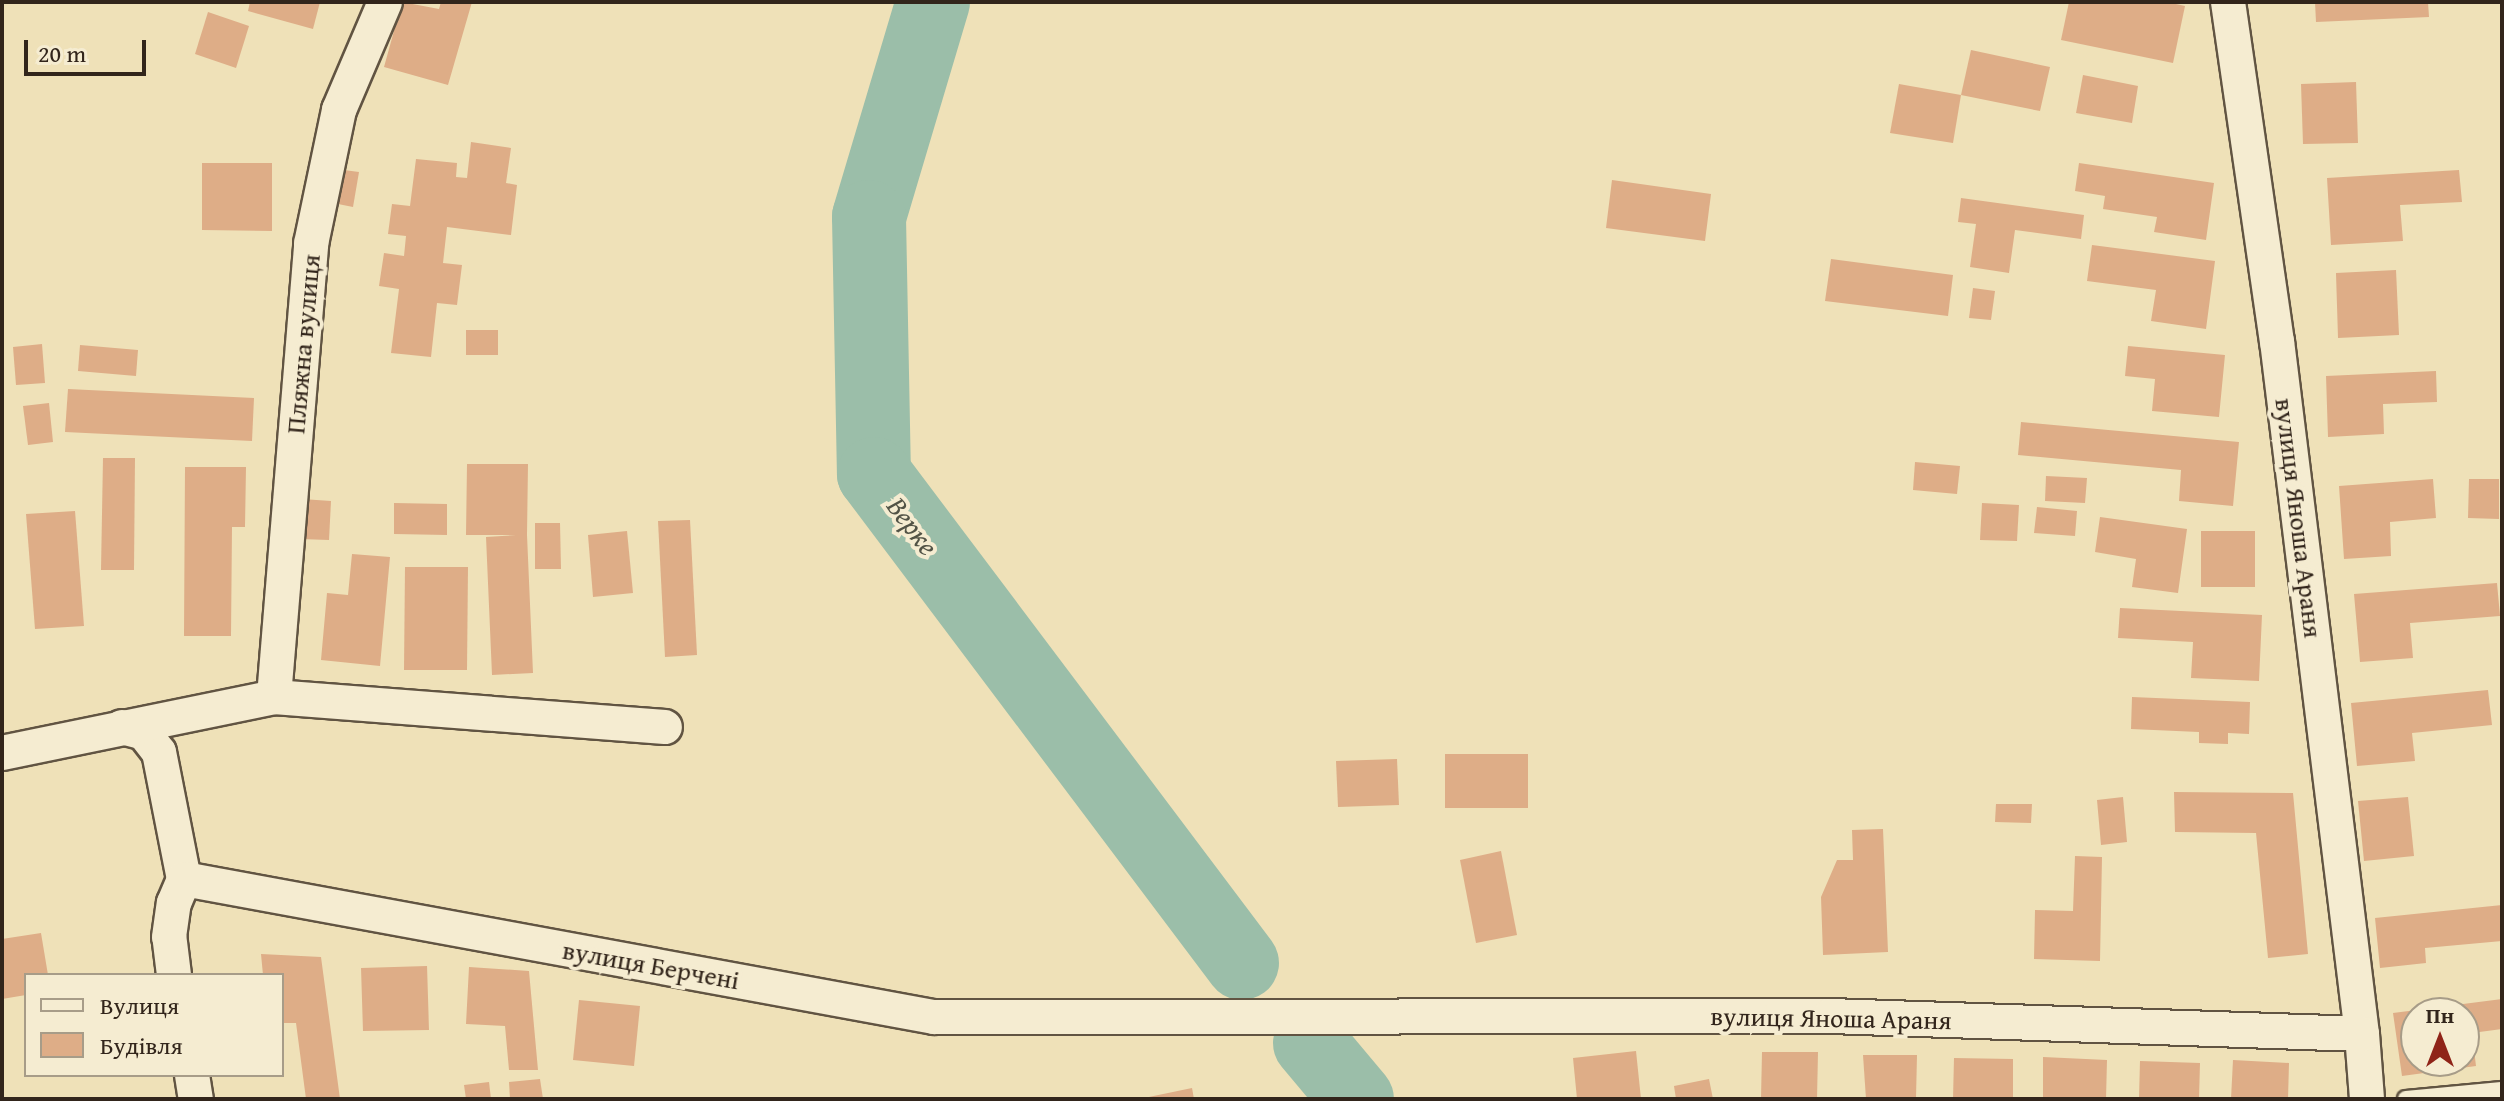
<!DOCTYPE html>
<html>
<head>
<meta charset="utf-8">
<style>
	body { margin:0 }
	#map { position:relative; width:2504px; height:1101px; overflow:hidden; background:#efe1b8; font-family:"Gentium Book Plus",serif }
	div>[style] { position:absolute }
	[style*='--x'] { left:calc(var(--x)*1px); top:calc(var(--y)*1px); width:calc(var(--w)*1px); rotate:calc(var(--a)*1deg) }
	.river>* { height:74px; margin:-37px; padding:0 37px; transform-origin:37px; border-radius:37px; background:#9bbea9 }
	.building>* { inset:0; background:#dead87 }
	.roads { filter:drop-shadow(2px 0 #615442) drop-shadow(-2px 0 #615442) drop-shadow(0 2px #615442) drop-shadow(0 -2px #615442) }
	.lane>* { height:16px; margin:-8px; padding:0 8px; transform-origin:8px; border-radius:8px; background:#f5ecd1 }
	.street>* { height:34px; margin:-17px; padding:0 17px; transform-origin:17px; border-radius:17px; background:#f5ecd1 }
	span { translate:-50% -50%; white-space:nowrap; text-align:center; line-height:1.15; -webkit-text-stroke:8px #f5ecd1; paint-order:stroke }
	.street-label { font-size:26px; color:#32251b }
	.water-label { font-size:28px; color:#525346; font-style:italic }
	.frame { position:absolute; inset:0; border:4px solid #32251b; pointer-events:none }
	.legend { position:absolute; left:24px; top:973px; width:260px; height:104px; box-sizing:border-box; background:#f5ecd1; border:2px solid #a79c88; margin:0; padding:10px 14px; list-style:none; font-size:24px; color:#32251b }
	.legend li { display:flex; align-items:center; gap:16px; height:40px }
	.legend b { width:40px; border:2px solid #a79c88 }
	.north { position:absolute; left:2400px; top:997px; width:80px; height:80px; box-sizing:border-box; background:#f5ecd1; border:2px solid #a79c88; border-radius:50%; rotate:0deg; font-size:22px; font-weight:700; line-height:32px; text-align:center; color:#32251b }
	.north::after { content:''; display:block; margin:auto; width:28px; height:36px; background:#8f2418; clip-path:polygon(50% 0,100% 100%,50% 72%,0 100%) }
	.scale { position:absolute; left:24px; top:40px; width:122px; height:36px; box-sizing:border-box; border:4px solid #32251b; border-top:0; padding-left:10px; font-size:24px; line-height:28px; white-space:nowrap; color:#32251b; -webkit-text-stroke:6px #f5ecd1; paint-order:stroke }
</style>
</head>
<body>
<div id="map">
	<div class="river">
		<div style="--x:933;--y:2;--w:224;--a:106.6"></div>
		<div style="--x:869;--y:217;--w:257;--a:88.9"></div>
		<div style="--x:874;--y:474;--w:612;--a:53.04"></div>
		<div style="--x:1310;--y:1043;--w:73;--a:50"></div>
	</div>
	<div class="building">
		<div style="clip-path:polygon(250px 2px,320px 2px,313px 29px,248px 11px)"></div>
		<div style="clip-path:polygon(402px 2px,439px 9px,441px 2px,472px 2px,448px 85px,384px 67px)"></div>
		<div style="clip-path:polygon(2069px 2px,2167px 2px,2185px 6px,2173px 63px,2061px 40px)"></div>
		<div style="clip-path:polygon(2315px 2px,2428px 2px,2429px 17px,2316px 22px)"></div>
		<div style="clip-path:polygon(208px 12px,249px 26px,236px 68px,195px 54px)"></div>
		<div style="clip-path:polygon(1971px 50px,2050px 67px,2040px 111px,1961px 95px)"></div>
		<div style="clip-path:polygon(2083px 75px,2138px 86px,2132px 123px,2076px 113px)"></div>
		<div style="clip-path:polygon(2356px 82px,2358px 143px,2303px 144px,2301px 84px)"></div>
		<div style="clip-path:polygon(1899px 84px,1961px 95px,1953px 143px,1890px 133px)"></div>
		<div style="clip-path:polygon(471px 142px,511px 148px,506px 183px,517px 185px,511px 235px,447px 227px,443px 263px,462px 265px,457px 305px,437px 303px,431px 357px,391px 353px,399px 289px,379px 286px,384px 253px,404px 256px,406px 236px,388px 234px,392px 204px,410px 206px,416px 159px,457px 163px,456px 177px,467px 178px)"></div>
		<div style="clip-path:polygon(202px 163px,272px 163px,272px 231px,202px 230px)"></div>
		<div style="clip-path:polygon(2079px 163px,2214px 183px,2206px 240px,2154px 232px,2157px 217px,2103px 209px,2105px 196px,2075px 191px)"></div>
		<div style="clip-path:polygon(344px 170px,359px 172px,353px 207px,338px 204px)"></div>
		<div style="clip-path:polygon(2459px 170px,2462px 202px,2400px 205px,2403px 241px,2331px 245px,2327px 178px)"></div>
		<div style="clip-path:polygon(1612px 180px,1711px 194px,1705px 241px,1606px 228px)"></div>
		<div style="clip-path:polygon(1961px 198px,2084px 215px,2081px 239px,2015px 230px,2009px 273px,1970px 267px,1976px 224px,1958px 222px)"></div>
		<div style="clip-path:polygon(2092px 245px,2215px 261px,2206px 329px,2151px 321px,2156px 290px,2087px 281px)"></div>
		<div style="clip-path:polygon(1831px 259px,1953px 275px,1948px 316px,1825px 301px)"></div>
		<div style="clip-path:polygon(2396px 270px,2399px 335px,2338px 338px,2336px 273px)"></div>
		<div style="clip-path:polygon(1973px 288px,1995px 291px,1991px 320px,1969px 318px)"></div>
		<div style="clip-path:polygon(466px 330px,498px 330px,498px 355px,466px 355px)"></div>
		<div style="clip-path:polygon(42px 344px,45px 383px,16px 385px,13px 347px)"></div>
		<div style="clip-path:polygon(80px 345px,138px 350px,136px 376px,78px 371px)"></div>
		<div style="clip-path:polygon(2128px 346px,2225px 355px,2219px 417px,2152px 411px,2155px 379px,2125px 376px)"></div>
		<div style="clip-path:polygon(2436px 371px,2437px 402px,2383px 404px,2384px 434px,2328px 437px,2326px 376px)"></div>
		<div style="clip-path:polygon(68px 389px,254px 398px,252px 441px,65px 432px)"></div>
		<div style="clip-path:polygon(49px 403px,53px 442px,28px 445px,23px 406px)"></div>
		<div style="clip-path:polygon(2021px 422px,2239px 442px,2233px 506px,2179px 501px,2181px 470px,2018px 455px)"></div>
		<div style="clip-path:polygon(103px 458px,135px 458px,134px 570px,101px 570px)"></div>
		<div style="clip-path:polygon(1915px 462px,1960px 466px,1957px 494px,1913px 490px)"></div>
		<div style="clip-path:polygon(467px 464px,528px 464px,527px 535px,533px 673px,492px 675px,486px 537px,516px 535px,466px 535px)"></div>
		<div style="clip-path:polygon(185px 467px,246px 467px,245px 527px,232px 527px,231px 636px,184px 636px)"></div>
		<div style="clip-path:polygon(2046px 476px,2087px 478px,2085px 503px,2045px 501px)"></div>
		<div style="clip-path:polygon(2433px 479px,2436px 518px,2390px 522px,2391px 556px,2344px 559px,2339px 486px)"></div>
		<div style="clip-path:polygon(2469px 479px,2499px 479px,2499px 519px,2468px 518px)"></div>
		<div style="clip-path:polygon(302px 499px,331px 501px,329px 540px,300px 539px)"></div>
		<div style="clip-path:polygon(394px 503px,447px 504px,447px 535px,394px 534px)"></div>
		<div style="clip-path:polygon(1982px 503px,2019px 505px,2017px 541px,1980px 540px)"></div>
		<div style="clip-path:polygon(2037px 507px,2077px 511px,2075px 536px,2034px 533px)"></div>
		<div style="clip-path:polygon(75px 511px,84px 626px,35px 629px,26px 514px)"></div>
		<div style="clip-path:polygon(2100px 517px,2187px 529px,2178px 593px,2132px 587px,2136px 559px,2095px 552px)"></div>
		<div style="clip-path:polygon(690px 520px,697px 655px,665px 657px,658px 521px)"></div>
		<div style="clip-path:polygon(535px 523px,560px 523px,561px 569px,535px 569px)"></div>
		<div style="clip-path:polygon(627px 531px,633px 593px,593px 597px,588px 535px)"></div>
		<div style="clip-path:polygon(2201px 531px,2255px 531px,2255px 587px,2201px 587px)"></div>
		<div style="clip-path:polygon(352px 554px,390px 557px,380px 666px,321px 660px,327px 593px,348px 595px)"></div>
		<div style="clip-path:polygon(405px 567px,468px 567px,467px 670px,404px 670px)"></div>
		<div style="clip-path:polygon(2497px 583px,2500px 616px,2410px 623px,2413px 658px,2360px 662px,2354px 594px)"></div>
		<div style="clip-path:polygon(2120px 608px,2262px 615px,2259px 681px,2191px 678px,2193px 642px,2118px 638px)"></div>
		<div style="clip-path:polygon(2488px 690px,2492px 725px,2412px 733px,2415px 761px,2357px 766px,2351px 703px)"></div>
		<div style="clip-path:polygon(2132px 697px,2250px 702px,2249px 734px,2228px 733px,2228px 744px,2199px 743px,2199px 732px,2131px 729px)"></div>
		<div style="clip-path:polygon(1445px 754px,1528px 754px,1528px 808px,1445px 808px)"></div>
		<div style="clip-path:polygon(1397px 759px,1399px 805px,1338px 807px,1336px 761px)"></div>
		<div style="clip-path:polygon(2174px 792px,2293px 793px,2308px 954px,2268px 958px,2256px 833px,2175px 832px)"></div>
		<div style="clip-path:polygon(2123px 797px,2127px 842px,2101px 845px,2097px 800px)"></div>
		<div style="clip-path:polygon(2408px 797px,2414px 856px,2364px 861px,2358px 801px)"></div>
		<div style="clip-path:polygon(1996px 804px,2032px 804px,2031px 823px,1995px 822px)"></div>
		<div style="clip-path:polygon(1883px 829px,1888px 952px,1823px 955px,1821px 897px,1837px 860px,1853px 860px,1852px 830px)"></div>
		<div style="clip-path:polygon(1501px 851px,1517px 935px,1476px 943px,1460px 860px)"></div>
		<div style="clip-path:polygon(2075px 856px,2102px 857px,2100px 961px,2034px 959px,2035px 910px,2073px 911px)"></div>
		<div style="clip-path:polygon(2502px 905px,2502px 941px,2425px 948px,2426px 963px,2380px 968px,2375px 918px)"></div>
		<div style="clip-path:polygon(41px 933px,48px 975px,26px 975px,26px 995px,2px 999px,2px 939px)"></div>
		<div style="clip-path:polygon(261px 954px,321px 957px,340px 1099px,306px 1099px,296px 1023px,282px 1023px,282px 975px,263px 975px)"></div>
		<div style="clip-path:polygon(427px 966px,429px 1030px,363px 1031px,361px 968px)"></div>
		<div style="clip-path:polygon(469px 967px,529px 971px,538px 1070px,509px 1070px,505px 1026px,466px 1024px)"></div>
		<div style="clip-path:polygon(evenodd,2502px 999px,2502px 1029px,2472px 1033px,2476px 1066px,2402px 1076px,2393px 1013px,2502px 999px,2416px 1013px,2464px 1013px,2464px 1061px,2416px 1061px,2416px 1013px)"></div>
		<div style="clip-path:polygon(579px 1000px,640px 1006px,634px 1066px,573px 1060px)"></div>
		<div style="clip-path:polygon(1636px 1051px,1641px 1099px,1577px 1099px,1573px 1058px)"></div>
		<div style="clip-path:polygon(1762px 1052px,1818px 1052px,1817px 1099px,1761px 1099px)"></div>
		<div style="clip-path:polygon(1863px 1055px,1917px 1055px,1916px 1098px,1866px 1099px)"></div>
		<div style="clip-path:polygon(2043px 1057px,2107px 1060px,2106px 1099px,2043px 1099px)"></div>
		<div style="clip-path:polygon(1954px 1058px,2013px 1059px,2013px 1099px,1953px 1099px)"></div>
		<div style="clip-path:polygon(2233px 1060px,2289px 1063px,2288px 1099px,2231px 1099px)"></div>
		<div style="clip-path:polygon(2140px 1061px,2200px 1063px,2199px 1099px,2139px 1099px)"></div>
		<div style="clip-path:polygon(540px 1079px,543px 1099px,510px 1099px,509px 1082px)"></div>
		<div style="clip-path:polygon(1709px 1079px,1713px 1099px,1676px 1099px,1674px 1086px)"></div>
		<div style="clip-path:polygon(489px 1082px,491px 1099px,466px 1099px,464px 1085px)"></div>
		<div style="clip-path:polygon(1192px 1088px,1194px 1099px,1144px 1099px,1144px 1098px)"></div>
	</div>
	<div class="roads">
		<div class="lane">
			<div style="--x:2406;--y:1099;--w:96;--a:-5.4"></div>
		</div>
		<div class="street">
			<div style="--x:2228;--y:2;--w:343;--a:81.8"></div>
			<div style="--x:2277;--y:341;--w:698;--a:83.01"></div>
			<div style="--x:2362;--y:1034;--w:65;--a:85.6"></div>
			<div style="--x:274;--y:697;--w:455;--a:-85.3"></div>
			<div style="--x:311;--y:244;--w:137;--a:-78.2"></div>
			<div style="--x:339;--y:110;--w:117;--a:-66.9"></div>
			<div style="--x:122;--y:727;--w:23;--a:15"></div>
			<div style="--x:144;--y:733;--w:24;--a:52"></div>
			<div style="--x:159;--y:752;--w:129;--a:78.9"></div>
			<div style="--x:184;--y:879;--w:763;--a:10.43"></div>
			<div style="--x:934;--y:1017;--w:896;--a:-0.06"></div>
			<div style="--x:1830;--y:1016;--w:532;--a:1.94"></div>
			<div style="--x:2;--y:753;--w:278;--a:-11.6"></div>
			<div style="--x:274;--y:697;--w:392;--a:4.4"></div>
			<div style="--x:174;--y:975;--w:38;--a:-97"></div>
			<div style="--x:169;--y:937;--w:34;--a:-82"></div>
			<div style="--x:174;--y:903;--w:26;--a:-67"></div>
			<div style="--x:192;--y:1075;--w:24;--a:81"></div>
		</div>
	</div>
	<div class="street-label">
		<span style="left:303px;top:344px;rotate:-85deg">Пляжна вулиця</span>
		<span style="left:2299px;top:518px;rotate:83deg">вулиця Яноша Араня</span>
		<span style="left:651px;top:965px;rotate:10deg">вулиця Берчені</span>
		<span style="left:1831px;top:1018px;rotate:1deg">вулиця Яноша Араня</span>
	</div>
	<div class="water-label">
		<span style="left:913px;top:526px;rotate:53deg">Верке</span>
	</div>
	<div class="frame"></div>
	<ul class="legend">
	<li><b style="height:10px;background:#f5ecd1"></b>Вулиця</li>
	<li><b style="height:22px;background:#dead87"></b>Будівля</li>
	</ul>
	<div class="north">Пн</div>
	<div class="scale">20 m</div>
</div>
</body>
</html>
